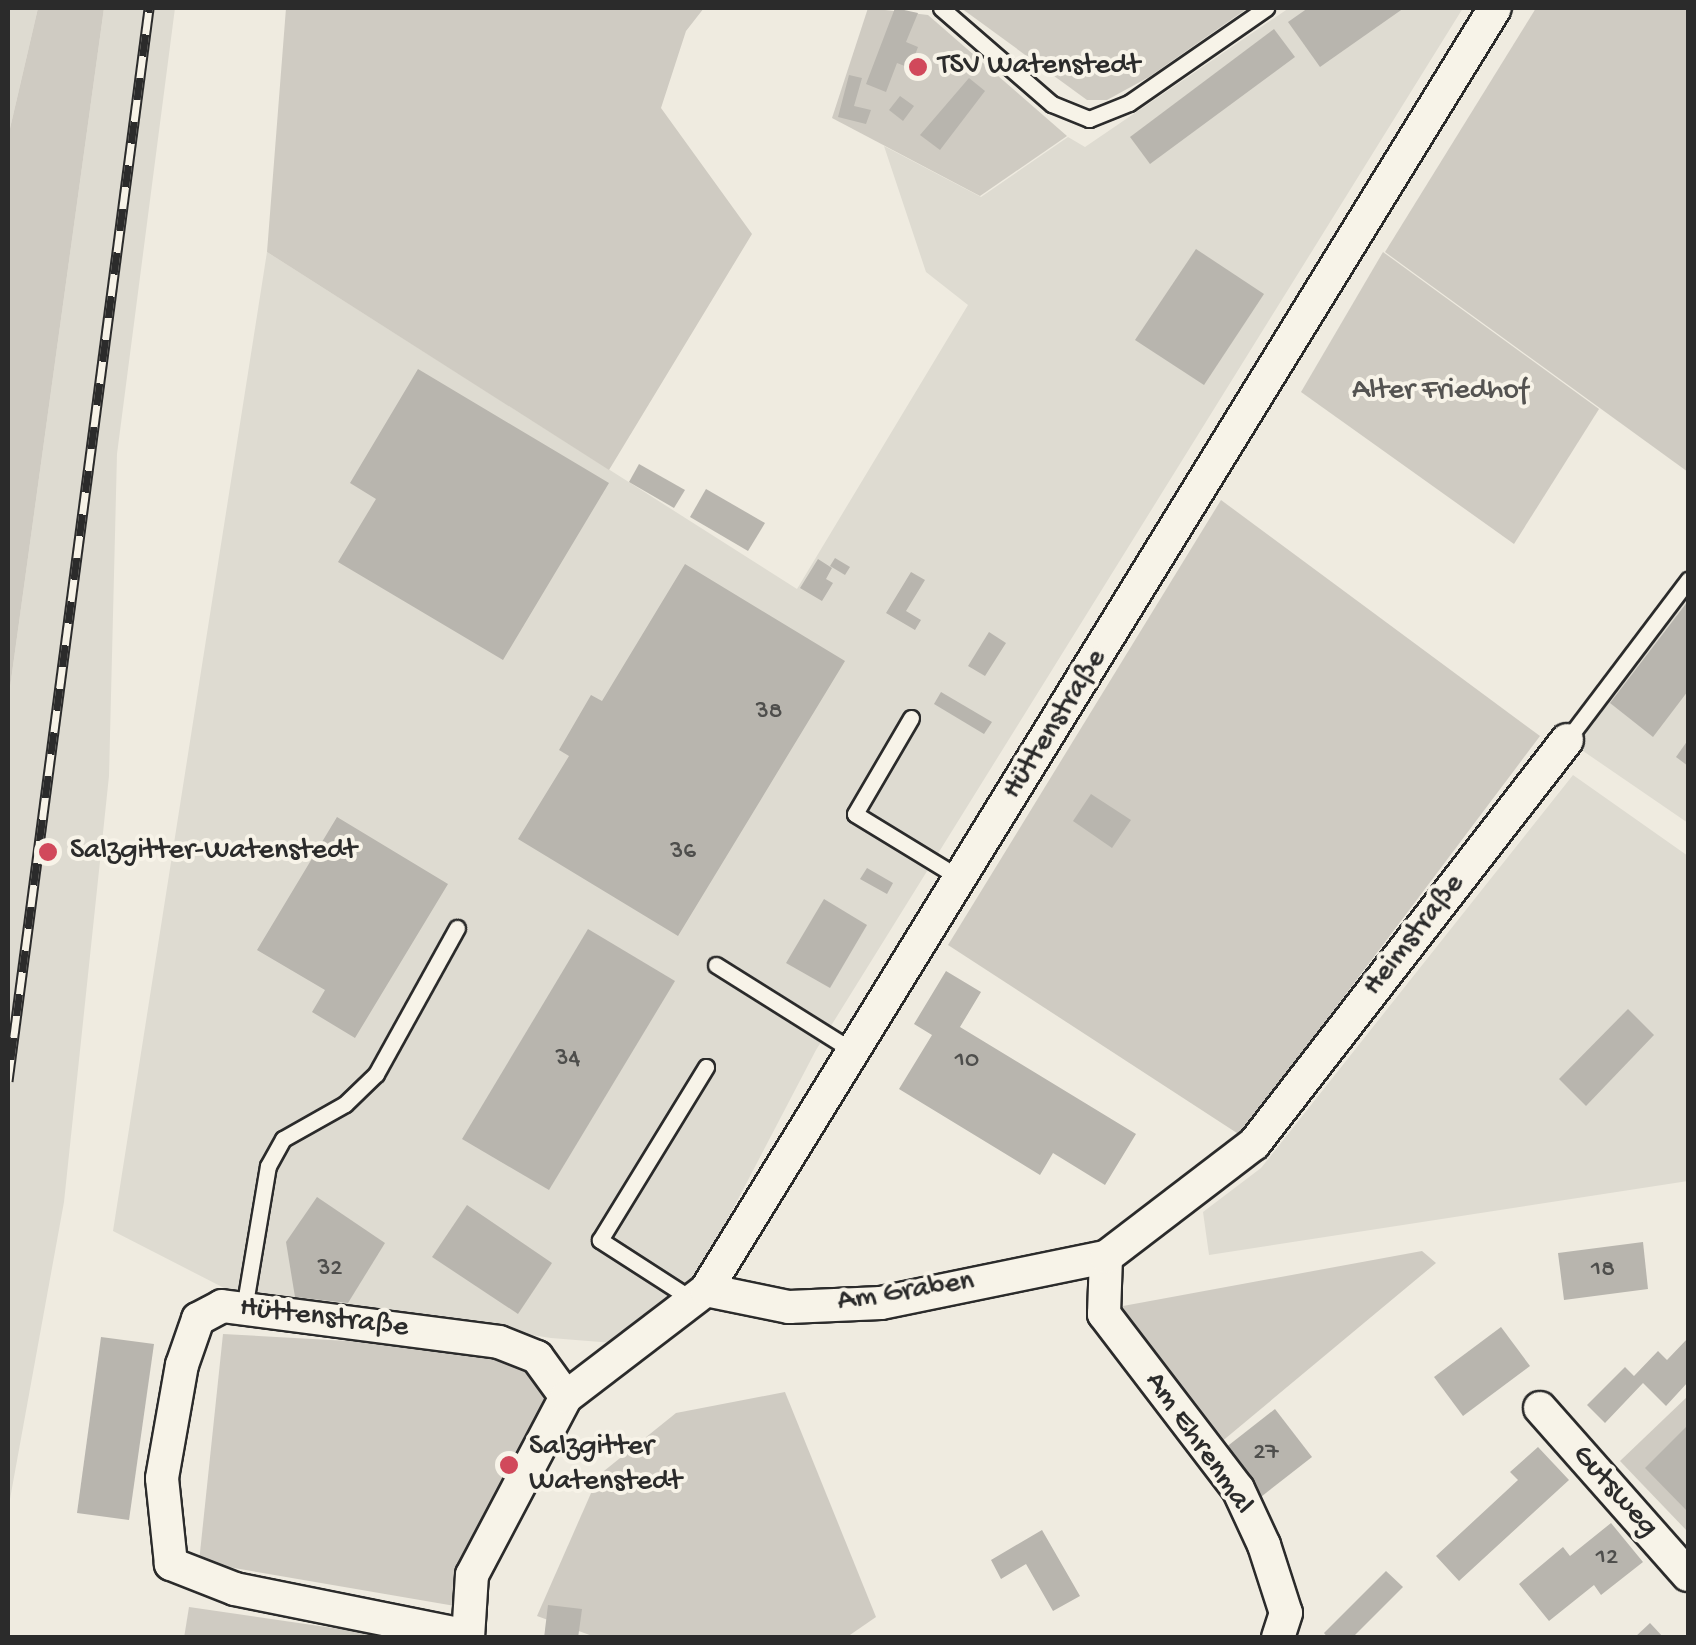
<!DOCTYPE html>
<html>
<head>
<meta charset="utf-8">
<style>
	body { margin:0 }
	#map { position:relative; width:1696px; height:1645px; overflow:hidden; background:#efebe0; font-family:"Gochi Hand",sans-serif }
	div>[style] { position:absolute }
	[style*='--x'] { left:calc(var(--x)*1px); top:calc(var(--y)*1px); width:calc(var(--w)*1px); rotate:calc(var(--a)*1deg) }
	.built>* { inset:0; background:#dedbd1 }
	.green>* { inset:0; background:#cfcbc2 }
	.building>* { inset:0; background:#b8b5ae }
	.roads { filter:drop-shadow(2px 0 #2b2b2b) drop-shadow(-2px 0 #2b2b2b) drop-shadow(0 2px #2b2b2b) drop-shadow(0 -2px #2b2b2b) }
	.service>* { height:15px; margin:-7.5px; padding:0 7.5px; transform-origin:7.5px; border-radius:7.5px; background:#f7f3e8 }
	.minor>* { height:32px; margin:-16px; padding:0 16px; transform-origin:16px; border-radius:16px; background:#f7f3e8 }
	.rail>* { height:11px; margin-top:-5.5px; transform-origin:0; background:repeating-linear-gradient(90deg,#f7f3e8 0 22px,#2b2b2b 0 44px); box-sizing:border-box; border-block:2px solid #2b2b2b }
	.dots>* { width:28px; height:28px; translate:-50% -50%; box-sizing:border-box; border:5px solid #f7f3e8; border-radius:50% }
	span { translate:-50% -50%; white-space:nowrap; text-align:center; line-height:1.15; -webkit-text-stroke:8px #f7f3e8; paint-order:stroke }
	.number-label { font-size:25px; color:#4e4e4c }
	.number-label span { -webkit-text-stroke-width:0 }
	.poi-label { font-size:30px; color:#2b2b2b }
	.left { translate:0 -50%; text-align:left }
	.park-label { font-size:30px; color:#545351 }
	.street-label { font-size:30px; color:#2b2b2b }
	.frame { position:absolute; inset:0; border:10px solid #2b2b2b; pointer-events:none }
</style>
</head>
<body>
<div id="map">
	<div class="built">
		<div style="clip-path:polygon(8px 8px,38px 8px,8px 137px)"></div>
		<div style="clip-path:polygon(104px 8px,175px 8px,117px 454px,109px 776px,64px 1202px,8px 1510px,8px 702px)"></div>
		<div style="clip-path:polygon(1289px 8px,1463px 8px,816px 1050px,689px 1293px,613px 1343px,551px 1338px,228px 1290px,113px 1231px,267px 252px,797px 589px,968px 305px,926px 272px,884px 146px,981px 197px,1068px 137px,1085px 147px)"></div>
		<div style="clip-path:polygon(1688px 580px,1688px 823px,1567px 740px)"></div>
		<div style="clip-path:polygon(1573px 775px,1688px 856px,1688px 1181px,1209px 1255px,1203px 1212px,1261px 1168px)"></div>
	</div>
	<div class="green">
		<div style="clip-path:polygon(38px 8px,104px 8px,8px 702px,8px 137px)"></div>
		<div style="clip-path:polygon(286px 8px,704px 8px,686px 31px,661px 108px,752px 234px,609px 470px,267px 252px)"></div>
		<div style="clip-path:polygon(868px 8px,928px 15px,1067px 136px,980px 196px,832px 118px)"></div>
		<div style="clip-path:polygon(961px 8px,1248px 8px,1149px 77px,1107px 100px,1087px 100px)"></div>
		<div style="clip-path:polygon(1536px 8px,1688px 8px,1688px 472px,1385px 252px)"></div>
		<div style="clip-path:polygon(1383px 252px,1599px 409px,1514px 544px,1301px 392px)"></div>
		<div style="clip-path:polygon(1221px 500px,1540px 736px,1240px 1135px,948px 945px)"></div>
		<div style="clip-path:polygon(1422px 1251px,1436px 1263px,1214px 1448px,1124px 1327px,1123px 1306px)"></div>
		<div style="clip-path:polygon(223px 1334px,492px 1349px,530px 1363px,556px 1396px,455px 1606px,199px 1562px)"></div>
		<div style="clip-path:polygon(785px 1392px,876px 1617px,847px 1637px,598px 1638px,537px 1616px,599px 1475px,676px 1413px)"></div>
		<div style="clip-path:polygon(1688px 1396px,1688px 1532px,1620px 1461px)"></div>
		<div style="clip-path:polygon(189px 1607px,395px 1637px,184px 1638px)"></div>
	</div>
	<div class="building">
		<div style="clip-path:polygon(895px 8px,918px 13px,906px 42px,918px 47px,910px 68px,897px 63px,886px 92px,866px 84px)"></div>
		<div style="clip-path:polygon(1308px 8px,1404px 8px,1320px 67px,1288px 22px)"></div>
		<div style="clip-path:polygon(1274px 29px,1295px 57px,1150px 164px,1130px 137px)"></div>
		<div style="clip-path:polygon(849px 75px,862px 78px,854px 106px,871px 110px,866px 124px,838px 117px)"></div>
		<div style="clip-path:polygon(969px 78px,985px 91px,940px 150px,920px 135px)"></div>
		<div style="clip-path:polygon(900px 96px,914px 106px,903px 121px,889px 110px)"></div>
		<div style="clip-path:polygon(1196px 249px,1264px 294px,1204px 385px,1135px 340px)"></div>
		<div style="clip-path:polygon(418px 369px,609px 483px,503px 660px,338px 562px,376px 499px,350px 483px)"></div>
		<div style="clip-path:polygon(639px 464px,685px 490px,674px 508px,629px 482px)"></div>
		<div style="clip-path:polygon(706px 489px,765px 523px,748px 551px,690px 517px)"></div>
		<div style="clip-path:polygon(835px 558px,850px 567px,845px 575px,830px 566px)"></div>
		<div style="clip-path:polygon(818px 559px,832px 568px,826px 579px,833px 583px,822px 601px,800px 588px)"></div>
		<div style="clip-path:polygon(685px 564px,845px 661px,678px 936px,518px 839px,569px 756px,559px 750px,591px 695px,602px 701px)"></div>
		<div style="clip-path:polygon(911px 572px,925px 580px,906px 611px,921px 620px,915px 630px,886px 613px)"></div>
		<div style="clip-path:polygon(1688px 601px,1688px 691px,1653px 737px,1610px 703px)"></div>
		<div style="clip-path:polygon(989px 632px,1006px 643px,985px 676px,968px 666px)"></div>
		<div style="clip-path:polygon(941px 692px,992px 722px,984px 734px,934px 704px)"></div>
		<div style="clip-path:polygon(1688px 740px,1688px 766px,1676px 757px)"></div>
		<div style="clip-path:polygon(1091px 794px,1131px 820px,1112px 848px,1073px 821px)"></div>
		<div style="clip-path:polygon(337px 817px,448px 884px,355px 1038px,312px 1012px,325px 990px,257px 950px)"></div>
		<div style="clip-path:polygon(867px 868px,893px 883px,887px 894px,860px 879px)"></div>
		<div style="clip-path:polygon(824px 899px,867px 925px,830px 988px,786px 963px)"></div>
		<div style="clip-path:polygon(588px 929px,675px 981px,549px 1190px,462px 1139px)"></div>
		<div style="clip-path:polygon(946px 971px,981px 992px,960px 1027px,1136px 1134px,1105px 1185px,1053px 1153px,1040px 1175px,899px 1089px,932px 1035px,914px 1024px)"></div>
		<div style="clip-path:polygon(1628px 1009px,1654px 1035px,1586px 1106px,1559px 1079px)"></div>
		<div style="clip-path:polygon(317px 1197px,385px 1243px,348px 1303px,295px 1297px,286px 1242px)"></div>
		<div style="clip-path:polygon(467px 1205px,552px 1263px,518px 1314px,432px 1257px)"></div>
		<div style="clip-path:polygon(1643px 1242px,1648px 1289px,1564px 1300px,1558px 1253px)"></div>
		<div style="clip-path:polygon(1501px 1327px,1530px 1366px,1463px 1416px,1434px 1377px)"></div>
		<div style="clip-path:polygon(101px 1337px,154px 1344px,129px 1520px,77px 1513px)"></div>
		<div style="clip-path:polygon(1688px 1338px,1688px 1382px,1666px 1406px,1643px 1383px,1605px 1423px,1587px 1405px,1625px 1367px,1634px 1376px,1658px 1351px,1667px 1360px)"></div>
		<div style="clip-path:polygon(1275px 1409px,1312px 1457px,1257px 1500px,1220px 1452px)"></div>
		<div style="clip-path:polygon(1688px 1425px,1688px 1512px,1645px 1468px)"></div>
		<div style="clip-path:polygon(1538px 1447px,1569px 1480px,1459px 1581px,1436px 1556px,1518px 1480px,1510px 1472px)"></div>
		<div style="clip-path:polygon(1611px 1523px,1643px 1562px,1601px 1595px,1594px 1585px,1549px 1621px,1519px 1584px,1563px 1547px,1570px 1556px)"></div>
		<div style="clip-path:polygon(1042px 1530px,1080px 1596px,1053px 1611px,1026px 1564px,1001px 1579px,991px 1560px)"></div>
		<div style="clip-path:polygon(1386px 1571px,1403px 1587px,1352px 1638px,1328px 1638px,1324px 1633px)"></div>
		<div style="clip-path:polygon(548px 1605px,582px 1609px,578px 1638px,544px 1638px)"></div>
		<div style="clip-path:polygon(1650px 1623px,1664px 1638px,1634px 1638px)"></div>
	</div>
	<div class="roads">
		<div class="service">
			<div style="--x:941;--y:8;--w:147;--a:40.9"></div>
			<div style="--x:1052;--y:104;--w:40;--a:22"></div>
			<div style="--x:1089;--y:119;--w:43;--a:-21.8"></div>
			<div style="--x:1129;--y:103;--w:167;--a:-34.7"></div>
			<div style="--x:911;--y:718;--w:111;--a:120.3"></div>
			<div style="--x:855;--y:814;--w:123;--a:31.4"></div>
			<div style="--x:1567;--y:740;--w:201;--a:-52.9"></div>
			<div style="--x:716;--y:965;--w:162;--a:32.1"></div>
			<div style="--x:693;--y:1300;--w:111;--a:-147.2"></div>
			<div style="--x:600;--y:1240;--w:203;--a:-58.5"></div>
			<div style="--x:244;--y:1309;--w:145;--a:-80.5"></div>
			<div style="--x:268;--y:1166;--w:31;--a:-61"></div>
			<div style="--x:283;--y:1139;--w:71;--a:-29.4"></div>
			<div style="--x:345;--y:1104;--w:43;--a:-44.1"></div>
			<div style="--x:376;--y:1074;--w:167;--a:-61"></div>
		</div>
		<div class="minor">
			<div style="--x:1106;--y:1257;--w:57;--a:92"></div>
			<div style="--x:1104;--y:1314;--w:220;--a:52.6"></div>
			<div style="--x:1238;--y:1489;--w:62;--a:65.1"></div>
			<div style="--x:1264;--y:1545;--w:71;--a:72.1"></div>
			<div style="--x:1286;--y:1613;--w:26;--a:108"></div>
			<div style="--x:706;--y:1290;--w:85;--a:11.6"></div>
			<div style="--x:789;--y:1307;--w:92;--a:-2.5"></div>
			<div style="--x:881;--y:1303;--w:230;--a:-11.6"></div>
			<div style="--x:1106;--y:1257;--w:186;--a:-37.4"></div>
			<div style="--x:1254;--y:1144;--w:511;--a:-52.23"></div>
			<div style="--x:1540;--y:1408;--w:223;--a:48.5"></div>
			<div style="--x:468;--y:1636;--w:238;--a:-168.6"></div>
			<div style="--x:235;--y:1589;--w:69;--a:-158.7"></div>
			<div style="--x:171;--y:1564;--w:86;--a:-96"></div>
			<div style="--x:162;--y:1478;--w:115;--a:-80"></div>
			<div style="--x:182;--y:1365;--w:49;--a:-70.8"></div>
			<div style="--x:198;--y:1319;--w:27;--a:-28"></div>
			<div style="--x:222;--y:1306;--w:279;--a:7.4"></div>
			<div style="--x:499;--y:1342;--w:41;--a:21.5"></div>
			<div style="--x:537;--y:1357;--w:49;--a:54.1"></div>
			<div style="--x:468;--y:1638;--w:63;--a:-86.4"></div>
			<div style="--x:472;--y:1575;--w:201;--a:-62.2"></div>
			<div style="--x:566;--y:1397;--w:176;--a:-37.4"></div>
			<div style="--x:706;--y:1290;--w:1505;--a:-58.39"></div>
		</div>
	</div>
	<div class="rail">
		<div style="--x:8;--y:1081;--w:1082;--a:-82.51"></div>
	</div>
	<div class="dots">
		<div style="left:918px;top:67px;background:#d1495b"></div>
		<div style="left:48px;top:852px;background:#d1495b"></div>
		<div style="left:509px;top:1465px;background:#d1495b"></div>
	</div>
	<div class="number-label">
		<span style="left:769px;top:713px">38</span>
		<span style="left:683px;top:853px">36</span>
		<span style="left:568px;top:1060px">34</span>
		<span style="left:967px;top:1062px">10</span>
		<span style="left:330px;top:1270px">32</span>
		<span style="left:1603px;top:1271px">18</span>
		<span style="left:1266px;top:1454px">27</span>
		<span style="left:1607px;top:1559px">12</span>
	</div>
	<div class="poi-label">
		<span class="left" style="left:938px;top:67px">TSV Watenstedt</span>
		<span class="left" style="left:70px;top:852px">Salzgitter-Watenstedt</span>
		<span class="left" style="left:529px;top:1465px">Salzgitter<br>Watenstedt</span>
	</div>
	<div class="park-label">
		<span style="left:1440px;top:392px">Alter Friedhof</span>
	</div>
	<div class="street-label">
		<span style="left:1056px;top:725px;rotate:-58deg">Hüttenstraße</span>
		<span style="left:1415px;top:936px;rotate:-52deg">Heimstraße</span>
		<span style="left:906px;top:1293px;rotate:-9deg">Am Graben</span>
		<span style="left:324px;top:1319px;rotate:7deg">Hüttenstraße</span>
		<span style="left:1198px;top:1444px;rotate:55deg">Am Ehrenmal</span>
		<span style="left:1614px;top:1492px;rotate:48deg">Gutsweg</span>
	</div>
	<div class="frame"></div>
</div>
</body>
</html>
